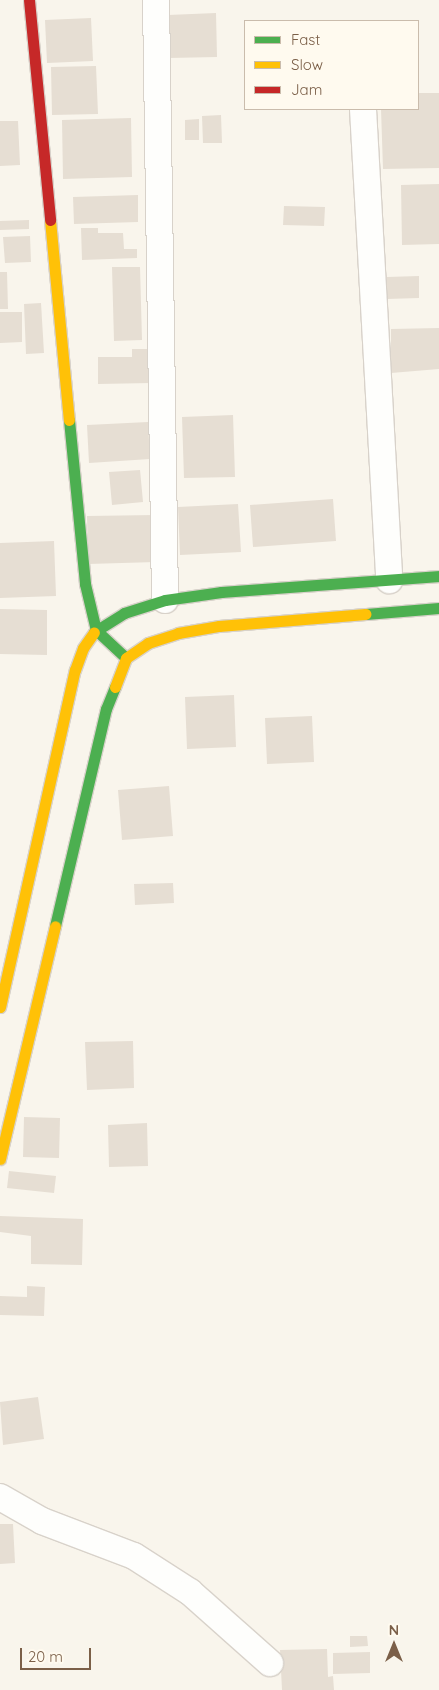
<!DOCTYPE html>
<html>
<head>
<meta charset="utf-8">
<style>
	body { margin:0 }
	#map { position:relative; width:439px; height:1690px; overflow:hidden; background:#f9f5ec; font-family:Quicksand,sans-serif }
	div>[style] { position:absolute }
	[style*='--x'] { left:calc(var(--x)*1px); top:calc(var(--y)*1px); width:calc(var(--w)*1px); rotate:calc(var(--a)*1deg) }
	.building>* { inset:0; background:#e6ded3 }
	.roads { filter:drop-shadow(1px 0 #d8d2ca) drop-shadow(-1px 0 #d8d2ca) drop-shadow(0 1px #d8d2ca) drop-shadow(0 -1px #d8d2ca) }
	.street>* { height:26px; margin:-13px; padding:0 13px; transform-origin:13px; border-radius:13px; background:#fefefc }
	.fast>* { height:11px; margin:-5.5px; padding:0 5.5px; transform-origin:5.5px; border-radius:5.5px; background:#4caf50 }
	.slow>* { height:11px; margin:-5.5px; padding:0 5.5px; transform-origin:5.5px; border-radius:5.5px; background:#ffc107 }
	.jam>* { height:11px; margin:-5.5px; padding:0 5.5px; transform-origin:5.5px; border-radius:5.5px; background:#c62828 }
	span { translate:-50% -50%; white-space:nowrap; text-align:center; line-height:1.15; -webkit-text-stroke:4px #fffaef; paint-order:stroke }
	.legend { position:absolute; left:244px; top:20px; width:175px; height:90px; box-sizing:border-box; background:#fffaef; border:1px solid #cabcac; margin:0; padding:6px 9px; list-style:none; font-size:15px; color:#7b5f48 }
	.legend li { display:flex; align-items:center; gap:10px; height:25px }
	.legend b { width:25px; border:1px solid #cabcac }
	.north { position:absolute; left:369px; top:1620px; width:50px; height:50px; -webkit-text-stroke:4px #fffaef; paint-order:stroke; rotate:0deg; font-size:14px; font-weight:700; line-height:20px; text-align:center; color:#7b5f48 }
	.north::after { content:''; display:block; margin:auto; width:18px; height:22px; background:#7b5f48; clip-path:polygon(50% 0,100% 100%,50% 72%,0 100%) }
	.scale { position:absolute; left:20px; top:1648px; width:71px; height:22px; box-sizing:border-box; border:2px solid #7b5f48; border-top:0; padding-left:6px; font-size:15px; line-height:18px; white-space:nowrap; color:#7b5f48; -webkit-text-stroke:4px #fffaef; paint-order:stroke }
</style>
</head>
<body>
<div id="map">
	<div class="building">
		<div style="clip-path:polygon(216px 13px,217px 57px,169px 58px,168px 15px)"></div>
		<div style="clip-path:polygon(91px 18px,93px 61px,47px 63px,45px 20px)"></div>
		<div style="clip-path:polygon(96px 66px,98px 114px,52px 115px,51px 67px)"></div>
		<div style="clip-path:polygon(418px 93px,439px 93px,439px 168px,383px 169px,381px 109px,418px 109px)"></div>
		<div style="clip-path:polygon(221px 115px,222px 143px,203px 143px,202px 116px)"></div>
		<div style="clip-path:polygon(131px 118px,132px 177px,63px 179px,62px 120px)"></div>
		<div style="clip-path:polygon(199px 119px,199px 140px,185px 140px,185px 120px)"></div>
		<div style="clip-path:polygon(0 121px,18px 121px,20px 165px,0 166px)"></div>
		<div style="clip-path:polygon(439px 184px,439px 244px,402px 245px,401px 185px)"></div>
		<div style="clip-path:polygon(138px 195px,138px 222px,74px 224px,73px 197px)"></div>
		<div style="clip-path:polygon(284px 206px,325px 207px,324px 226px,283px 225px)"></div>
		<div style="clip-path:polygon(29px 220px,29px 229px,0 230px,0 221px)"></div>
		<div style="clip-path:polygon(81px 228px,98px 228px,98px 233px,123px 233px,124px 249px,137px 249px,137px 258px,82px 260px)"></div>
		<div style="clip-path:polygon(30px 236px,31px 262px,5px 263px,3px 237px)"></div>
		<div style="clip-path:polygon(112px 267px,140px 267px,142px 340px,114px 341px)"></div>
		<div style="clip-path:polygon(0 272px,7px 272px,8px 309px,0 309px)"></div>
		<div style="clip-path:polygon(419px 276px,419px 298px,387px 299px,387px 277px)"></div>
		<div style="clip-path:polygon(41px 303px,44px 353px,26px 354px,24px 304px)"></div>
		<div style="clip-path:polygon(0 312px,22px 312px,22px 342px,0 343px)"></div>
		<div style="clip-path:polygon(439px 328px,439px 369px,391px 373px,391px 329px)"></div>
		<div style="clip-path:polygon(132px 349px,150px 349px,151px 383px,98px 384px,98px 357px,132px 357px)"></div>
		<div style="clip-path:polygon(233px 415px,235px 477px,184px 478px,182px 417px)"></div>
		<div style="clip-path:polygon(148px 422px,150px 459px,89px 463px,87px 425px)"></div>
		<div style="clip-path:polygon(140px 470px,143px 502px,112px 505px,109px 472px)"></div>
		<div style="clip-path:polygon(333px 499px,336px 541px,253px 547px,250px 505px)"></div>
		<div style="clip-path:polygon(238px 504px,241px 552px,180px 555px,178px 507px)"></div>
		<div style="clip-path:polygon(155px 515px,156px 562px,88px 564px,87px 516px)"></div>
		<div style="clip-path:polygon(54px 541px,56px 596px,0 598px,0 543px)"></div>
		<div style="clip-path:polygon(0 609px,47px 610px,47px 655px,0 654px)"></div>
		<div style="clip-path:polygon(234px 695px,236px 747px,187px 749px,185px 697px)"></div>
		<div style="clip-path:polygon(312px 716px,314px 762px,267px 764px,265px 718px)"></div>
		<div style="clip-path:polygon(169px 786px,173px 836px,122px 840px,118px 790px)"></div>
		<div style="clip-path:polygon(173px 883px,174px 903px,135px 905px,134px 884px)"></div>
		<div style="clip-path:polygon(133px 1041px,134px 1088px,87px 1090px,85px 1042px)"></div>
		<div style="clip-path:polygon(24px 1117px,60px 1118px,59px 1158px,23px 1157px)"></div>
		<div style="clip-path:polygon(147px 1123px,148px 1166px,109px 1167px,108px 1125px)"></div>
		<div style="clip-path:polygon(9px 1171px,56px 1176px,54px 1193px,7px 1188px)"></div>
		<div style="clip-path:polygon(0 1216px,83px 1219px,82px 1265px,31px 1264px,31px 1236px,0 1232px)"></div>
		<div style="clip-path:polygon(27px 1286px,45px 1287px,44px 1316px,0 1315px,0 1296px,27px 1297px)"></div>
		<div style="clip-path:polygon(38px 1397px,44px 1439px,3px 1445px,0 1402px)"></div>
		<div style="clip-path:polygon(0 1524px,13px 1524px,15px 1563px,0 1564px)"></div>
		<div style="clip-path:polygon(350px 1636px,367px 1636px,368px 1646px,350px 1647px)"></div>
		<div style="clip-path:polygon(327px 1649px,328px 1677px,333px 1676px,334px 1690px,282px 1690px,280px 1650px)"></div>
		<div style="clip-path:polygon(370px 1652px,370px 1673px,333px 1674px,333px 1653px)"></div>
	</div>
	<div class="roads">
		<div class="street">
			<div style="--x:156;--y:0;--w:600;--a:89.14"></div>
			<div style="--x:363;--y:109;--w:472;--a:86.8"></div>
			<div style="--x:0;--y:1497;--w:48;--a:29.7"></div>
			<div style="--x:42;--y:1521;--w:98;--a:20.8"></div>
			<div style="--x:134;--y:1556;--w:67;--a:32.7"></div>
			<div style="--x:190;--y:1592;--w:107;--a:41.6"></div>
		</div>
		<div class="fast">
			<div style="--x:69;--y:420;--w:165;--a:84.4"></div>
			<div style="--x:85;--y:584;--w:47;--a:76.6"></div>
			<div style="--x:96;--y:630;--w:41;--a:43"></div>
			<div style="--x:366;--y:614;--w:73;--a:-4.7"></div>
			<div style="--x:94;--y:632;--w:36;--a:-32"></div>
			<div style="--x:124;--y:613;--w:43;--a:-17.6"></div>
			<div style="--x:165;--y:600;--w:57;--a:-8.1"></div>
			<div style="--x:221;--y:592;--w:219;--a:-4.2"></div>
			<div style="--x:55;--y:926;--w:223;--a:-76.8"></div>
			<div style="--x:106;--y:709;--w:24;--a:-68"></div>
		</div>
		<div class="slow">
			<div style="--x:50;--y:220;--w:201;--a:84.6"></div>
			<div style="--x:115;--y:687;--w:31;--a:-69"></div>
			<div style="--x:126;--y:658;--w:27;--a:-34"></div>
			<div style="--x:148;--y:643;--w:32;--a:-18"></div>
			<div style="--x:178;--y:633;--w:42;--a:-9.7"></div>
			<div style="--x:219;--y:626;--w:147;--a:-4.7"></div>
			<div style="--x:0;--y:1007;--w:345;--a:-77.5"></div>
			<div style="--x:75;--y:670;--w:23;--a:-70"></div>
			<div style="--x:83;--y:648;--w:19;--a:-55"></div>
			<div style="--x:0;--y:1159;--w:239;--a:-76.7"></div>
		</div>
		<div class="jam">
			<div style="--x:29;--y:0;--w:221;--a:84.5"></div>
		</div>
	</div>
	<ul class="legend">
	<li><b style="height:6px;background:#4caf50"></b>Fast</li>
	<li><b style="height:6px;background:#ffc107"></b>Slow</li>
	<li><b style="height:6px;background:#c62828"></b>Jam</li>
	</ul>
	<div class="north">N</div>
	<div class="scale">20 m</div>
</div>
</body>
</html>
